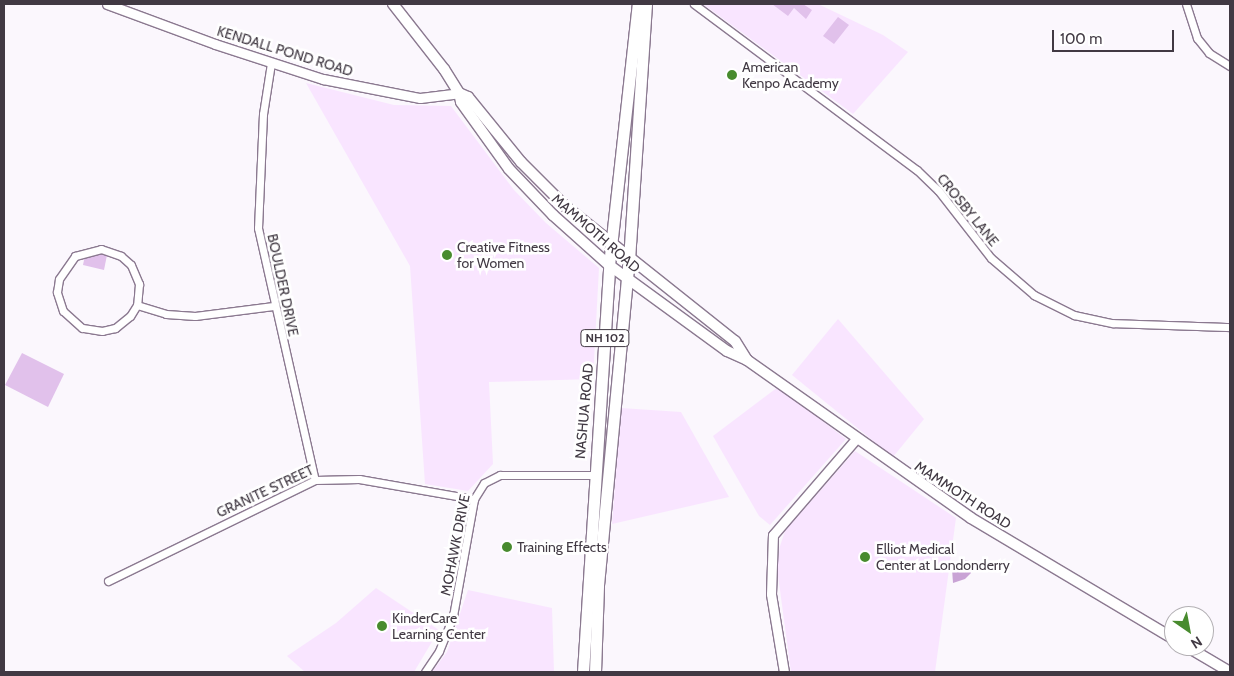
<!DOCTYPE html>
<html>
<head>
<meta charset="utf-8">
<style>
	body { margin:0 }
	#map { position:relative; width:1234px; height:676px; overflow:hidden; background:#fbf7fd; font-family:Cabin,sans-serif }
	div>[style] { position:absolute }
	[style*='--x'] { left:calc(var(--x)*1px); top:calc(var(--y)*1px); width:calc(var(--w)*1px); rotate:calc(var(--a)*1deg) }
	.built>* { inset:0; background:#f9e5ff }
	.green>* { inset:0; background:#e1c1eb }
	.water>* { inset:0; background:#c9a3d5 }
	.roads { filter:drop-shadow(1px 0 #8b7990) drop-shadow(-1px 0 #8b7990) drop-shadow(0 1px #8b7990) drop-shadow(0 -1px #8b7990) }
	.minor>* { height:7px; margin:-3.5px; padding:0 3.5px; transform-origin:3.5px; border-radius:3.5px; background:#fff }
	.tertiary>* { height:9px; margin:-4.5px; padding:0 4.5px; transform-origin:4.5px; border-radius:4.5px; background:#fff }
	.secondary>* { height:10px; margin:-5px; padding:0 5px; transform-origin:5px; border-radius:5px; background:#fff }
	.primary>* { height:11px; margin:-5.5px; padding:0 5.5px; transform-origin:5.5px; border-radius:5.5px; background:#fff }
	.dots>* { width:14px; height:14px; translate:-50% -50%; box-sizing:border-box; border:2px solid #fff; border-radius:50% }
	span { translate:-50% -50%; white-space:nowrap; text-align:center; line-height:1.15; -webkit-text-stroke:5px #fff; paint-order:stroke }
	.shield-label span { padding:1px 4px; background:#fff; border:1px solid; border-radius:4px; -webkit-text-stroke-width:0 }
	.shield-label { font-size:12px; color:#413943; font-weight:700 }
	.street-label { font-size:14px; color:#413943 }
	.poi-label { font-size:14px; color:#413943 }
	.left { translate:0 -50%; text-align:left }
	.frame { position:absolute; inset:0; border:5px solid #413943; pointer-events:none }
	.north { position:absolute; left:1164px; top:606px; width:50px; height:50px; box-sizing:border-box; background:#fff; border:1px solid #b3b0b4; border-radius:50%; rotate:147deg; font-size:14px; font-weight:700; line-height:20px; text-align:center; color:#413943 }
	.north::after { content:''; display:block; margin:auto; width:18px; height:22px; background:#488b2e; clip-path:polygon(50% 0,100% 100%,50% 72%,0 100%) }
	.scale { position:absolute; left:1052px; top:30px; width:122px; height:22px; box-sizing:border-box; border:2px solid #413943; border-top:0; padding-left:6px; font-size:15px; line-height:18px; white-space:nowrap; color:#413943; -webkit-text-stroke:4px #fff; paint-order:stroke }
</style>
</head>
<body>
<div id="map">
	<div class="built">
		<div style="clip-path:polygon(703px 4px,818px 4px,883px 35px,908px 52px,853px 114px)"></div>
		<div style="clip-path:polygon(306px 83px,394px 105px,451px 106px,514px 190px,546px 223px,599px 268px,593px 379px,489px 382px,493px 464px,468px 491px,425px 484px,410px 266px)"></div>
		<div style="clip-path:polygon(838px 319px,924px 419px,893px 457px,792px 375px)"></div>
		<div style="clip-path:polygon(778px 387px,846px 439px,770px 525px,759px 516px,713px 436px)"></div>
		<div style="clip-path:polygon(621px 408px,681px 412px,729px 497px,612px 524px)"></div>
		<div style="clip-path:polygon(855px 451px,956px 518px,935px 672px,791px 672px,777px 568px,780px 546px,785px 531px)"></div>
		<div style="clip-path:polygon(376px 588px,439px 630px,414px 672px,305px 672px,287px 656px,336px 623px)"></div>
		<div style="clip-path:polygon(468px 590px,552px 608px,554px 672px,432px 672px,447px 652px)"></div>
	</div>
	<div class="green">
		<div style="clip-path:polygon(772px 4px,803px 4px,812px 10px,806px 19px,794px 8px,788px 16px)"></div>
		<div style="clip-path:polygon(838px 17px,849px 25px,834px 44px,823px 36px)"></div>
		<div style="clip-path:polygon(96px 253px,107px 255px,104px 270px,83px 265px,85px 255px)"></div>
		<div style="clip-path:polygon(22px 353px,64px 374px,48px 407px,5px 385px)"></div>
	</div>
	<div class="water">
		<div style="clip-path:polygon(961px 560px,970px 561px,971px 573px,965px 579px,953px 583px,952px 569px)"></div>
	</div>
	<div class="roads">
		<div class="minor">
			<div style="--x:694;--y:4;--w:278;--a:36.7"></div>
			<div style="--x:917;--y:170;--w:29;--a:44"></div>
			<div style="--x:938;--y:190;--w:86;--a:52.1"></div>
			<div style="--x:991;--y:258;--w:57;--a:40.7"></div>
			<div style="--x:1034;--y:295;--w:45;--a:26.6"></div>
			<div style="--x:1074;--y:315;--w:40;--a:12"></div>
			<div style="--x:1113;--y:323;--w:117;--a:2"></div>
			<div style="--x:1186;--y:4;--w:36;--a:72"></div>
			<div style="--x:1197;--y:38;--w:19;--a:51"></div>
			<div style="--x:1209;--y:53;--w:25;--a:32"></div>
			<div style="--x:271;--y:63;--w:52;--a:98.9"></div>
			<div style="--x:263;--y:114;--w:114;--a:92.5"></div>
			<div style="--x:258;--y:228;--w:258;--a:77.3"></div>
			<div style="--x:137;--y:305;--w:13;--a:122"></div>
			<div style="--x:130;--y:316;--w:19;--a:141"></div>
			<div style="--x:115;--y:328;--w:13;--a:167"></div>
			<div style="--x:102;--y:331;--w:20;--a:-171"></div>
			<div style="--x:82;--y:328;--w:25;--a:-138"></div>
			<div style="--x:63;--y:311;--w:20;--a:-108"></div>
			<div style="--x:57;--y:292;--w:13;--a:-81"></div>
			<div style="--x:59;--y:279;--w:28;--a:-55"></div>
			<div style="--x:75;--y:256;--w:27;--a:-15"></div>
			<div style="--x:101;--y:249;--w:21;--a:19"></div>
			<div style="--x:121;--y:256;--w:13;--a:42"></div>
			<div style="--x:131;--y:265;--w:21;--a:67"></div>
			<div style="--x:139;--y:284;--w:21;--a:95"></div>
			<div style="--x:137;--y:305;--w:30;--a:17"></div>
			<div style="--x:166;--y:314;--w:29;--a:4"></div>
			<div style="--x:195;--y:316;--w:79;--a:-7.3"></div>
			<div style="--x:108;--y:581;--w:230;--a:-26"></div>
			<div style="--x:315;--y:480;--w:44;--a:-1.3"></div>
			<div style="--x:359;--y:479;--w:117;--a:9.9"></div>
			<div style="--x:425;--y:672;--w:25;--a:-56"></div>
			<div style="--x:439;--y:651;--w:38;--a:-68"></div>
			<div style="--x:453;--y:616;--w:119;--a:-79.8"></div>
			<div style="--x:474;--y:499;--w:19;--a:-58"></div>
			<div style="--x:484;--y:483;--w:18;--a:-27"></div>
			<div style="--x:500;--y:475;--w:97;--a:0"></div>
		</div>
		<div class="tertiary">
			<div style="--x:107;--y:4;--w:115;--a:20.3"></div>
			<div style="--x:215;--y:44;--w:114;--a:18"></div>
			<div style="--x:323;--y:79;--w:99;--a:11.1"></div>
			<div style="--x:420;--y:98;--w:39;--a:-7"></div>
			<div style="--x:784;--y:672;--w:79;--a:-99.5"></div>
			<div style="--x:771;--y:594;--w:59;--a:-88.1"></div>
			<div style="--x:773;--y:535;--w:127;--a:-49.2"></div>
		</div>
		<div class="secondary">
			<div style="--x:393;--y:4;--w:83;--a:51.9"></div>
			<div style="--x:444;--y:69;--w:28;--a:58"></div>
			<div style="--x:459;--y:93;--w:9;--a:77"></div>
			<div style="--x:461;--y:102;--w:82;--a:54.4"></div>
			<div style="--x:509;--y:169;--w:64;--a:46.3"></div>
			<div style="--x:553;--y:215;--w:75;--a:41.8"></div>
			<div style="--x:609;--y:265;--w:146;--a:36.1"></div>
			<div style="--x:727;--y:351;--w:22;--a:24"></div>
			<div style="--x:747;--y:360;--w:274;--a:35.2"></div>
			<div style="--x:971;--y:518;--w:236;--a:30.8"></div>
			<div style="--x:459;--y:93;--w:10;--a:24"></div>
			<div style="--x:468;--y:97;--w:84;--a:50.8"></div>
			<div style="--x:521;--y:162;--w:62;--a:45"></div>
			<div style="--x:565;--y:206;--w:217;--a:38.5"></div>
			<div style="--x:735;--y:341;--w:22;--a:58"></div>
			<div style="--x:1186;--y:646;--w:51;--a:30.6"></div>
		</div>
		<div class="primary">
			<div style="--x:583;--y:672;--w:408;--a:-86.3"></div>
			<div style="--x:609;--y:265;--w:263;--a:-83.7"></div>
			<div style="--x:595;--y:672;--w:87;--a:-88"></div>
			<div style="--x:598;--y:585;--w:326;--a:-84.6"></div>
			<div style="--x:629;--y:260;--w:257;--a:-86.2"></div>
		</div>
	</div>
	<div class="dots">
		<div style="left:732px;top:75px;background:#488b2e"></div>
		<div style="left:447px;top:255px;background:#488b2e"></div>
		<div style="left:507px;top:547px;background:#488b2e"></div>
		<div style="left:865px;top:557px;background:#488b2e"></div>
		<div style="left:382px;top:626px;background:#488b2e"></div>
	</div>
	<div class="shield-label">
		<span style="left:605px;top:338px">NH 102</span>
	</div>
	<div class="street-label">
		<span style="left:285px;top:51px;rotate:17deg">KENDALL POND ROAD</span>
		<span style="left:968px;top:210px;rotate:51deg">CROSBY LANE</span>
		<span style="left:596px;top:233px;rotate:41deg">MAMMOTH ROAD</span>
		<span style="left:283px;top:285px;rotate:78deg">BOULDER DRIVE</span>
		<span style="left:584px;top:411px;rotate:-85deg">NASHUA ROAD</span>
		<span style="left:265px;top:491px;rotate:-25deg">GRANITE STREET</span>
		<span style="left:963px;top:495px;rotate:33deg">MAMMOTH ROAD</span>
		<span style="left:455px;top:545px;rotate:-79deg">MOHAWK DRIVE</span>
	</div>
	<div class="poi-label">
		<span class="left" style="left:742px;top:75px">American<br>Kenpo Academy</span>
		<span class="left" style="left:457px;top:255px">Creative Fitness<br>for Women</span>
		<span class="left" style="left:517px;top:547px">Training Effects</span>
		<span class="left" style="left:876px;top:557px">Elliot Medical<br>Center at Londonderry</span>
		<span class="left" style="left:392px;top:626px">KinderCare<br>Learning Center</span>
	</div>
	<div class="frame"></div>
	<div class="north">N</div>
	<div class="scale">100 m</div>
</div>
</body>
</html>
